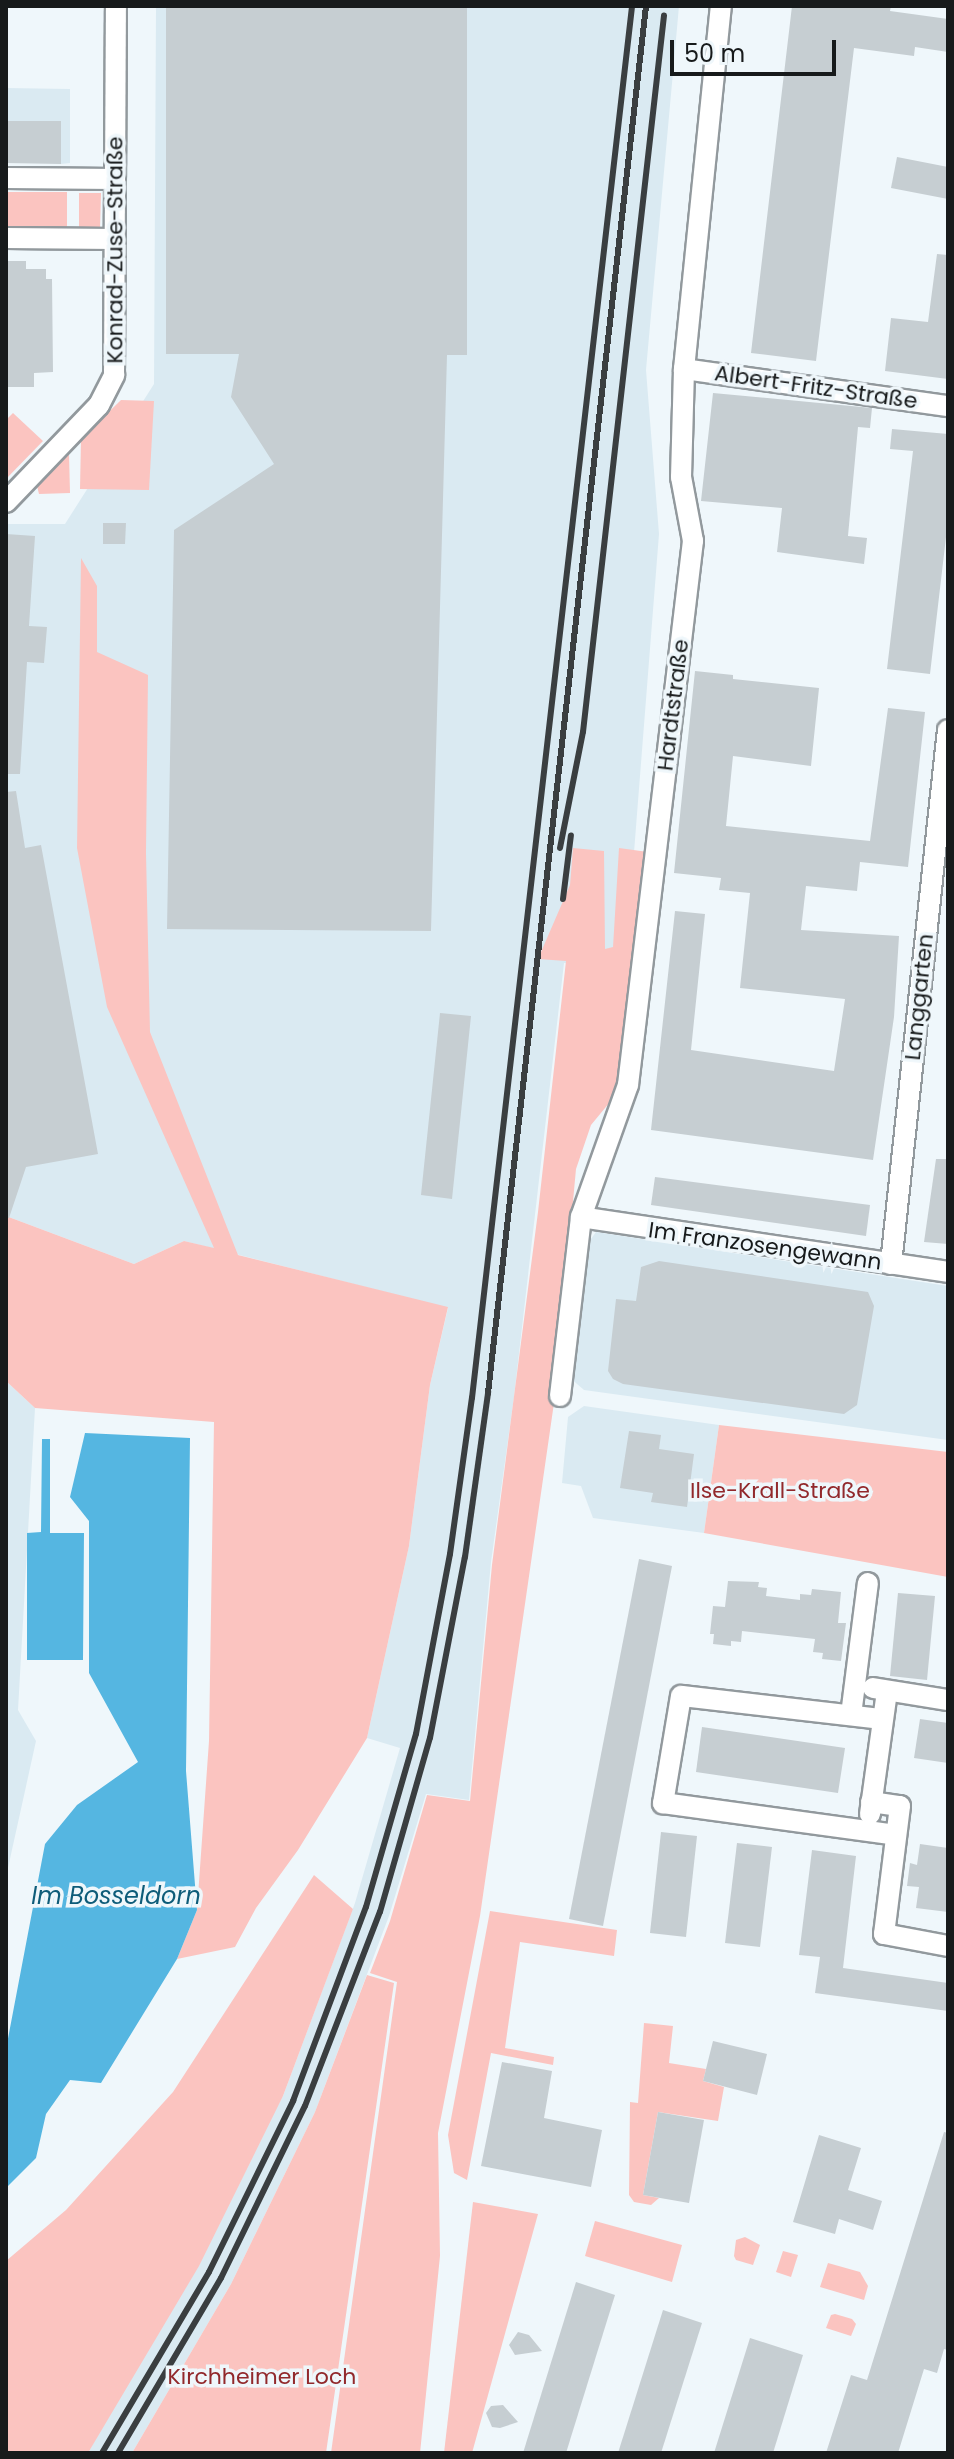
<!DOCTYPE html>
<html>
<head>
<meta charset="utf-8">
<style>
	body { margin:0 }
	#map { position:relative; width:954px; height:2459px; overflow:hidden; background:#eff7fb; font-family:Poppins,sans-serif }
	div>[style] { position:absolute }
	[style*='--x'] { left:calc(var(--x)*1px); top:calc(var(--y)*1px); width:calc(var(--w)*1px); rotate:calc(var(--a)*1deg) }
	.built>* { inset:0; background:#daeaf2 }
	.green>* { inset:0; background:#fbc4c0 }
	.water>* { inset:0; background:#55b6e1 }
	.building>* { inset:0; background:#c6ced2 }
	.roads { filter:drop-shadow(2px 0 #92999d) drop-shadow(-2px 0 #92999d) drop-shadow(0 2px #92999d) drop-shadow(0 -2px #92999d) }
	.street>* { height:20px; margin:-10px; padding:0 10px; transform-origin:10px; border-radius:10px; background:#fff }
	.rail>* { height:6px; margin:-3px; padding:0 3px; transform-origin:3px; border-radius:3px; background:#3a3e40 }
	span { translate:-50% -50%; white-space:nowrap; text-align:center; line-height:1.15; -webkit-text-stroke:7px #eff7fb; paint-order:stroke }
	.street-label { font-size:22px; color:#171a1b }
	.park-label { font-size:22px; color:#92292c }
	.water-label { font-size:24px; color:#0e5c79; font-style:italic }
	.frame { position:absolute; inset:0; border:8px solid #171a1b; pointer-events:none }
	.scale { position:absolute; left:670px; top:40px; width:166px; height:36px; box-sizing:border-box; border:4px solid #171a1b; border-top:0; padding-left:10px; font-size:24px; line-height:28px; white-space:nowrap; color:#171a1b; -webkit-text-stroke:6px #eff7fb; paint-order:stroke }
</style>
</head>
<body>
<div id="map">
	<div class="built">
		<div style="clip-path:polygon(156px 6px,679px 6px,646px 370px,659px 534px,625px 967px,564px 963px,514px 1397px,491px 1562px,469px 1800px,426px 1794px,389px 1916px,315px 2112px,231px 2284px,132px 2453px,88px 2453px,283px 2096px,355px 1903px,400px 1748px,367px 1738px,409px 1546px,430px 1385px,448px 1308px,184px 1241px,134px 1264px,6px 1216px,6px 524px,65px 524px,154px 384px)"></div>
		<div style="clip-path:polygon(6px 88px,70px 89px,70px 163px,61px 164px,61px 121px,6px 121px)"></div>
		<div style="clip-path:polygon(596px 1232px,948px 1286px,948px 1440px,584px 1390px,569px 1377px,583px 1250px)"></div>
		<div style="clip-path:polygon(6px 1381px,35px 1408px,18px 1710px,36px 1741px,6px 1877px)"></div>
		<div style="clip-path:polygon(584px 1406px,719px 1425px,704px 1533px,593px 1518px,581px 1486px,562px 1483px,568px 1417px)"></div>
	</div>
	<div class="green">
		<div style="clip-path:polygon(6px 192px,67px 192px,67px 229px,6px 229px)"></div>
		<div style="clip-path:polygon(79px 193px,101px 193px,100px 229px,79px 229px)"></div>
		<div style="clip-path:polygon(121px 400px,154px 401px,149px 490px,80px 489px,81px 439px)"></div>
		<div style="clip-path:polygon(13px 413px,43px 441px,6px 479px,6px 420px)"></div>
		<div style="clip-path:polygon(69px 454px,70px 493px,39px 494px,37px 486px)"></div>
		<div style="clip-path:polygon(81px 558px,97px 586px,97px 652px,148px 675px,146px 853px,150px 1032px,238px 1255px,448px 1307px,430px 1385px,409px 1546px,367px 1738px,298px 1850px,256px 1908px,235px 1947px,177px 1959px,197px 1910px,209px 1741px,214px 1422px,35px 1408px,6px 1381px,6px 1216px,134px 1264px,184px 1241px,214px 1248px,107px 1007px,77px 848px)"></div>
		<div style="clip-path:polygon(573px 848px,604px 851px,605px 949px,613px 947px,619px 848px,648px 852px,624px 1085px,591px 1125px,576px 1169px,555px 1396px,480px 1916px,438px 2133px,440px 2256px,420px 2453px,331px 2453px,397px 1982px,370px 1973px,390px 1921px,427px 1795px,470px 1801px,492px 1565px,538px 1212px,566px 961px,538px 959px,570px 885px)"></div>
		<div style="clip-path:polygon(719px 1425px,948px 1452px,948px 1577px,704px 1533px)"></div>
		<div style="clip-path:polygon(314px 1875px,353px 1909px,283px 2096px,199px 2266px,88px 2453px,6px 2453px,6px 2261px,66px 2210px,173px 2092px)"></div>
		<div style="clip-path:polygon(490px 1911px,617px 1930px,614px 1956px,520px 1942px,505px 2048px,554px 2057px,553px 2065px,491px 2053px,467px 2180px,454px 2173px,448px 2135px)"></div>
		<div style="clip-path:polygon(367px 1975px,394px 1983px,326px 2453px,132px 2453px,231px 2284px,315px 2112px)"></div>
		<div style="clip-path:polygon(644px 2023px,673px 2026px,669px 2063px,706px 2069px,703px 2081px,724px 2087px,718px 2121px,658px 2112px,643px 2195px,659px 2198px,651px 2205px,634px 2202px,629px 2195px,630px 2102px,638px 2103px)"></div>
		<div style="clip-path:polygon(473px 2202px,538px 2214px,472px 2453px,444px 2453px)"></div>
		<div style="clip-path:polygon(595px 2221px,682px 2245px,672px 2282px,585px 2256px)"></div>
		<div style="clip-path:polygon(745px 2237px,760px 2245px,753px 2265px,736px 2260px,734px 2256px,736px 2240px)"></div>
		<div style="clip-path:polygon(783px 2251px,798px 2255px,791px 2277px,776px 2272px)"></div>
		<div style="clip-path:polygon(828px 2263px,860px 2272px,868px 2286px,864px 2300px,820px 2287px)"></div>
		<div style="clip-path:polygon(835px 2314px,852px 2319px,856px 2324px,851px 2336px,826px 2328px,831px 2315px)"></div>
	</div>
	<div class="water">
		<div style="clip-path:polygon(85px 1433px,190px 1438px,186px 1771px,197px 1910px,177px 1959px,101px 2083px,70px 2080px,46px 2114px,36px 2158px,6px 2188px,6px 2049px,45px 1844px,77px 1805px,138px 1762px,89px 1673px,89px 1521px,70px 1497px)"></div>
		<div style="clip-path:polygon(42px 1439px,50px 1439px,50px 1533px,84px 1533px,83px 1660px,27px 1660px,27px 1533px,41px 1532px)"></div>
	</div>
	<div class="building">
		<div style="clip-path:polygon(166px 6px,467px 6px,467px 355px,447px 355px,431px 931px,167px 929px,174px 530px,274px 464px,231px 397px,239px 354px,166px 354px)"></div>
		<div style="clip-path:polygon(792px 6px,891px 6px,890px 11px,948px 19px,948px 52px,915px 47px,914px 56px,854px 48px,816px 361px,751px 353px)"></div>
		<div style="clip-path:polygon(6px 121px,61px 121px,61px 164px,6px 163px)"></div>
		<div style="clip-path:polygon(897px 157px,948px 167px,948px 199px,891px 188px)"></div>
		<div style="clip-path:polygon(937px 254px,948px 255px,948px 379px,885px 371px,891px 318px,928px 322px)"></div>
		<div style="clip-path:polygon(6px 261px,26px 261px,26px 269px,46px 269px,46px 279px,52px 279px,53px 372px,34px 373px,34px 387px,7px 387px)"></div>
		<div style="clip-path:polygon(713px 393px,872px 408px,870px 428px,858px 427px,848px 536px,867px 538px,864px 564px,777px 552px,782px 508px,701px 501px)"></div>
		<div style="clip-path:polygon(892px 429px,948px 434px,948px 520px,930px 674px,887px 669px,913px 451px,890px 449px)"></div>
		<div style="clip-path:polygon(103px 523px,126px 523px,125px 544px,103px 544px)"></div>
		<div style="clip-path:polygon(6px 534px,35px 536px,29px 626px,47px 627px,44px 663px,27px 662px,20px 774px,6px 774px)"></div>
		<div style="clip-path:polygon(695px 671px,733px 675px,733px 679px,819px 688px,811px 766px,733px 756px,726px 826px,870px 841px,888px 708px,925px 712px,908px 867px,860px 862px,857px 891px,806px 886px,801px 930px,899px 936px,894px 1017px,873px 1160px,651px 1130px,675px 911px,705px 914px,691px 1050px,834px 1071px,845px 999px,740px 988px,750px 893px,719px 890px,721px 878px,674px 873px)"></div>
		<div style="clip-path:polygon(16px 791px,25px 848px,41px 845px,98px 1154px,26px 1167px,9px 1218px,6px 1218px,6px 792px)"></div>
		<div style="clip-path:polygon(440px 1013px,471px 1016px,452px 1199px,421px 1195px)"></div>
		<div style="clip-path:polygon(936px 1159px,948px 1159px,948px 1244px,924px 1242px)"></div>
		<div style="clip-path:polygon(655px 1177px,870px 1205px,866px 1236px,651px 1205px)"></div>
		<div style="clip-path:polygon(659px 1261px,868px 1292px,874px 1306px,857px 1405px,844px 1414px,623px 1384px,613px 1379px,608px 1371px,616px 1299px,636px 1301px,641px 1267px)"></div>
		<div style="clip-path:polygon(629px 1431px,661px 1435px,659px 1449px,694px 1454px,687px 1507px,651px 1502px,653px 1493px,620px 1488px)"></div>
		<div style="clip-path:polygon(639px 1559px,672px 1566px,603px 1926px,569px 1919px)"></div>
		<div style="clip-path:polygon(728px 1581px,759px 1582px,758px 1587px,767px 1588px,766px 1596px,800px 1600px,800px 1594px,811px 1595px,812px 1589px,841px 1592px,838px 1623px,846px 1623px,841px 1661px,822px 1659px,823px 1653px,813px 1652px,815px 1639px,742px 1631px,741px 1642px,731px 1641px,731px 1646px,713px 1644px,714px 1634px,710px 1634px,713px 1606px,725px 1607px)"></div>
		<div style="clip-path:polygon(898px 1593px,935px 1596px,927px 1680px,890px 1676px)"></div>
		<div style="clip-path:polygon(920px 1719px,948px 1723px,948px 1763px,914px 1758px)"></div>
		<div style="clip-path:polygon(702px 1727px,845px 1748px,838px 1793px,696px 1772px)"></div>
		<div style="clip-path:polygon(661px 1832px,697px 1836px,686px 1937px,650px 1933px)"></div>
		<div style="clip-path:polygon(737px 1843px,772px 1847px,760px 1947px,725px 1943px)"></div>
		<div style="clip-path:polygon(920px 1844px,948px 1848px,948px 1912px,916px 1908px,919px 1887px,907px 1886px,910px 1863px,917px 1865px)"></div>
		<div style="clip-path:polygon(812px 1850px,856px 1856px,843px 1968px,948px 1983px,948px 2011px,815px 1993px,820px 1957px,799px 1955px)"></div>
		<div style="clip-path:polygon(713px 2041px,767px 2054px,757px 2095px,703px 2081px)"></div>
		<div style="clip-path:polygon(502px 2062px,552px 2071px,544px 2118px,602px 2130px,591px 2187px,481px 2166px)"></div>
		<div style="clip-path:polygon(658px 2112px,704px 2120px,689px 2203px,643px 2195px)"></div>
		<div style="clip-path:polygon(944px 2132px,948px 2133px,948px 2350px,944px 2349px,937px 2373px,924px 2369px,898px 2453px,826px 2453px,851px 2375px,867px 2380px)"></div>
		<div style="clip-path:polygon(819px 2135px,861px 2148px,848px 2190px,882px 2201px,873px 2230px,839px 2219px,835px 2234px,793px 2222px)"></div>
		<div style="clip-path:polygon(576px 2282px,615px 2295px,566px 2453px,523px 2453px)"></div>
		<div style="clip-path:polygon(663px 2310px,702px 2323px,661px 2453px,618px 2453px)"></div>
		<div style="clip-path:polygon(518px 2332px,529px 2335px,542px 2351px,515px 2355px,509px 2345px)"></div>
		<div style="clip-path:polygon(750px 2338px,803px 2355px,773px 2453px,714px 2453px)"></div>
		<div style="clip-path:polygon(503px 2405px,518px 2422px,500px 2428px,492px 2427px,486px 2413px,491px 2406px)"></div>
	</div>
	<div class="roads">
		<div class="street">
			<div style="--x:6;--y:178;--w:109;--a:0.5"></div>
			<div style="--x:6;--y:238;--w:109;--a:0.5"></div>
			<div style="--x:684;--y:369;--w:267;--a:8"></div>
			<div style="--x:6;--y:502;--w:134;--a:-46.2"></div>
			<div style="--x:99;--y:405;--w:34;--a:-63"></div>
			<div style="--x:114;--y:375;--w:369;--a:-89.7"></div>
			<div style="--x:581;--y:1217;--w:371;--a:8.5"></div>
			<div style="--x:891;--y:1264;--w:537;--a:-83.91"></div>
			<div style="--x:560;--y:1396;--w:180;--a:-83.3"></div>
			<div style="--x:581;--y:1217;--w:140;--a:-70.4"></div>
			<div style="--x:628;--y:1085;--w:548;--a:-83.19"></div>
			<div style="--x:693;--y:541;--w:65;--a:-100.6"></div>
			<div style="--x:681;--y:477;--w:108;--a:-88.4"></div>
			<div style="--x:684;--y:369;--w:365;--a:-84.2"></div>
			<div style="--x:873;--y:1688;--w:76;--a:9.1"></div>
			<div style="--x:851;--y:1715;--w:133;--a:-82.7"></div>
			<div style="--x:881;--y:1719;--w:201;--a:-173.4"></div>
			<div style="--x:681;--y:1696;--w:109;--a:99.5"></div>
			<div style="--x:663;--y:1803;--w:235;--a:7.8"></div>
			<div style="--x:871;--y:1802;--w:29;--a:8"></div>
			<div style="--x:900;--y:1806;--w:129;--a:97.1"></div>
			<div style="--x:884;--y:1934;--w:65;--a:10.6"></div>
			<div style="--x:870;--y:1814;--w:124;--a:-82.1"></div>
		</div>
	</div>
	<div class="rail">
		<div style="--x:560;--y:848;--w:118;--a:-78.8"></div>
		<div style="--x:583;--y:732;--w:721;--a:-83.55"></div>
		<div style="--x:563;--y:899;--w:64;--a:-82.9"></div>
		<div style="--x:102;--y:2453;--w:210;--a:-59.4"></div>
		<div style="--x:209;--y:2272;--w:191;--a:-63.8"></div>
		<div style="--x:293;--y:2101;--w:207;--a:-69.4"></div>
		<div style="--x:366;--y:1907;--w:180;--a:-73.9"></div>
		<div style="--x:416;--y:1734;--w:183;--a:-79.3"></div>
		<div style="--x:450;--y:1554;--w:158;--a:-82"></div>
		<div style="--x:472;--y:1398;--w:1401;--a:-83.44"></div>
		<div style="--x:118;--y:2453;--w:203;--a:-59.5"></div>
		<div style="--x:221;--y:2278;--w:191;--a:-64"></div>
		<div style="--x:305;--y:2106;--w:208;--a:-68.9"></div>
		<div style="--x:380;--y:1912;--w:181;--a:-74"></div>
		<div style="--x:430;--y:1738;--w:184;--a:-79.1"></div>
		<div style="--x:465;--y:1557;--w:166;--a:-82"></div>
		<div style="--x:488;--y:1393;--w:1396;--a:-83.5"></div>
	</div>
	<div class="street-label">
		<span style="left:115px;top:250px;rotate:-90deg">Konrad-Zuse-Straße</span>
		<span style="left:816px;top:387px;rotate:8deg">Albert-Fritz-Straße</span>
		<span style="left:673px;top:705px;rotate:-83deg">Hardtstraße</span>
		<span style="left:919px;top:997px;rotate:-84deg">Langgarten</span>
		<span style="left:765px;top:1246px;rotate:8deg">Im Franzosengewann</span>
	</div>
	<div class="park-label">
		<span style="left:780px;top:1491px">Ilse-Krall-Straße</span>
		<span style="left:262px;top:2377px">Kirchheimer Loch</span>
	</div>
	<div class="water-label">
		<span style="left:116px;top:1896px">Im Bosseldorn</span>
	</div>
	<div class="frame"></div>
	<div class="scale">50 m</div>
</div>
</body>
</html>
